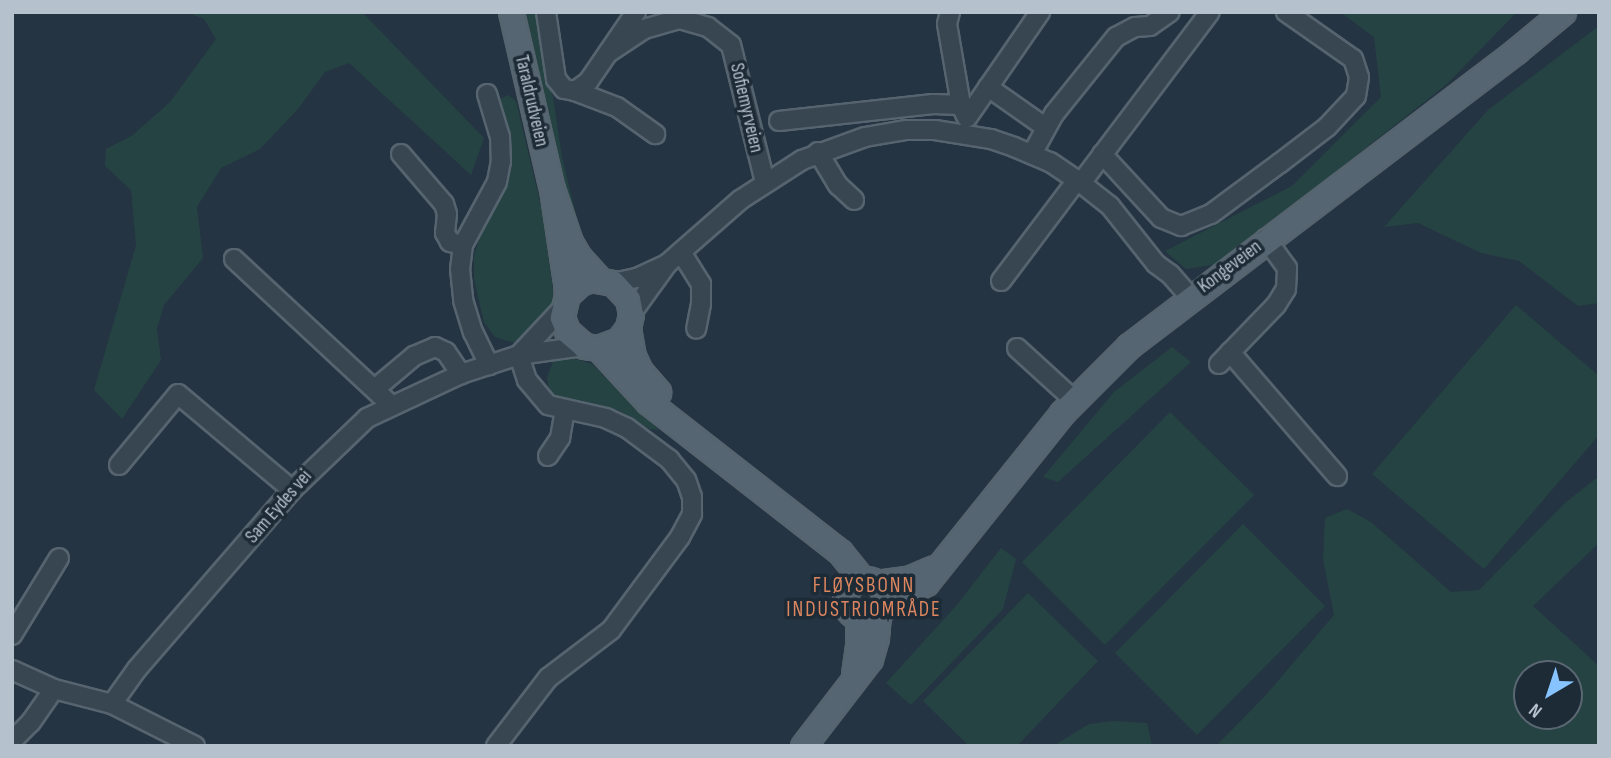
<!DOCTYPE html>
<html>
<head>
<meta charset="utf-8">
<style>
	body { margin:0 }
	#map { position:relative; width:1611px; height:758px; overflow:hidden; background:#243442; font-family:"Sofia Sans Condensed",sans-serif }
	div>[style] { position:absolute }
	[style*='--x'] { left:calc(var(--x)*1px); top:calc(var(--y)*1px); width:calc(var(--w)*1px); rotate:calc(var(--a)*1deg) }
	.green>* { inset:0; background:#264343 }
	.roads { filter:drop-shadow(2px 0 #56646f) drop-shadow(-2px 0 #56646f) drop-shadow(0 2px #56646f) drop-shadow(0 -2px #56646f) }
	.minor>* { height:18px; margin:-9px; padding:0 9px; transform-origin:9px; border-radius:9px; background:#384652 }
	.major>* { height:23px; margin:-11.5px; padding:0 11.5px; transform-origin:11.5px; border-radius:11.5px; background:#566572 }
	.major>.ring { margin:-11.5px; padding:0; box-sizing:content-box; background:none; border:23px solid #566572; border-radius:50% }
	span { translate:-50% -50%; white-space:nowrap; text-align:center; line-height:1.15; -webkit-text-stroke:7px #1d2b37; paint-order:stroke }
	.street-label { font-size:19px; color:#b5c1cc }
	.neighbourhood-label { font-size:21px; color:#dd865f; letter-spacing:2px }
	.frame { position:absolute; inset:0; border:14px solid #b5c1cc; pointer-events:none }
	.north { position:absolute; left:1513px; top:660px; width:70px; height:70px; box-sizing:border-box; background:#1d2b37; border:2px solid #5a6773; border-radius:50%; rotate:219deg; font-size:19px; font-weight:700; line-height:28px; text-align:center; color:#b5c1cc }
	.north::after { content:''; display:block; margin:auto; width:24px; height:32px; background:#87c4ff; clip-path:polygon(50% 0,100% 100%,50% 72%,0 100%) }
</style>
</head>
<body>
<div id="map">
	<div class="green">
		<div style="clip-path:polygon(186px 12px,362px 12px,484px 138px,471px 175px,349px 63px,325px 72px,298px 109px,260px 149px,221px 168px,197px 207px,203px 258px,164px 305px,157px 329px,161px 360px,122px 419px,94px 390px,136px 245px,131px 190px,105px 166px,106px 149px,133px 135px,170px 102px,216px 39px,204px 19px)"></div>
		<div style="clip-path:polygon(524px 12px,540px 12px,562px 157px,576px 215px,571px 218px,541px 107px)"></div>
		<div style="clip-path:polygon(1340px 12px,1517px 12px,1447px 84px,1218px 264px,1186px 269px,1165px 251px,1292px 186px,1381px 97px,1374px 37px)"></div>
		<div style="clip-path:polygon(1599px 26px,1599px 303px,1578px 306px,1519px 261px,1481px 253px,1418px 223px,1384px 227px,1488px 110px)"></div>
		<div style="clip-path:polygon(508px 95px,516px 101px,543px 215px,555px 306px,522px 345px,495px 337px,484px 322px,474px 279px,474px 256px,480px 236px,512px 163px,500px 99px)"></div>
		<div style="clip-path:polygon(1516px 305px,1599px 376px,1599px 435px,1484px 569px,1372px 474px)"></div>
		<div style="clip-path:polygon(1172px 347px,1191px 362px,1058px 482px,1043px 477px,1114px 392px)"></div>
		<div style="clip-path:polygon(569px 357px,592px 364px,659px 430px,650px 429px,618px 410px,556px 396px,549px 390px,547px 377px,553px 362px)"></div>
		<div style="clip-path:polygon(1170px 412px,1254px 495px,1105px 645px,1022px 562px)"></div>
		<div style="clip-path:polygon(evenodd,1599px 476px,1599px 543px,1533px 606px,1599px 666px,1599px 746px,1216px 746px,1266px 695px,1334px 615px,1323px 559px,1325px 518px,1347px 509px,1371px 522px,1451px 592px,1479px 590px,1565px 503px,1599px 476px,1527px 674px,1569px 674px,1569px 716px,1527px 716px,1527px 674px)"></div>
		<div style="clip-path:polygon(1243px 524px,1325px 606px,1197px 735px,1115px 653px)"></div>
		<div style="clip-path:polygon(1001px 548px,1016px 559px,1003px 609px,911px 705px,886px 683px,956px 606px)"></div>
		<div style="clip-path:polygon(1028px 593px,1098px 661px,1017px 746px,969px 746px,923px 701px)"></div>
		<div style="clip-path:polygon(1114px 721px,1147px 723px,1152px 746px,1053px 746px,1089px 724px)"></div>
	</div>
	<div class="roads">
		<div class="minor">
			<div style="--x:546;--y:12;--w:68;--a:81.5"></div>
			<div style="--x:556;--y:79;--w:13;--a:51"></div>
			<div style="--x:564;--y:89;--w:11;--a:10"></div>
			<div style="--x:575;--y:91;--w:16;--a:-35"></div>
			<div style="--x:588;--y:82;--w:85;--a:-55.6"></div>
			<div style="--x:950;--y:12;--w:12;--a:104"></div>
			<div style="--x:947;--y:24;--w:82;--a:80.2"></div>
			<div style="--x:961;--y:105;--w:12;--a:66"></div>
			<div style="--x:608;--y:53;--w:43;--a:-33.7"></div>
			<div style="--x:644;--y:29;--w:37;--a:-16"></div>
			<div style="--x:680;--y:19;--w:29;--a:16"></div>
			<div style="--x:708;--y:27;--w:29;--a:38"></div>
			<div style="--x:731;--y:45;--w:141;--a:76.1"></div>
			<div style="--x:988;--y:87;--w:70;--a:35.1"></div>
			<div style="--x:575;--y:91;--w:45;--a:20.9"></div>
			<div style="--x:617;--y:107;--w:47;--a:35.4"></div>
			<div style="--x:487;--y:94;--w:45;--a:73.2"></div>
			<div style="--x:500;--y:137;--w:24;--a:88"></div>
			<div style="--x:501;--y:161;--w:21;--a:101"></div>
			<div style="--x:497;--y:182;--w:72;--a:118.4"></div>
			<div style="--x:463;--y:245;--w:24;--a:97"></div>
			<div style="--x:460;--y:269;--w:31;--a:84"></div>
			<div style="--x:463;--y:300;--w:34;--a:73"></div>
			<div style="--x:473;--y:332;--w:37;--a:64"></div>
			<div style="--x:967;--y:118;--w:129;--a:-55.4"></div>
			<div style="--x:779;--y:121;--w:155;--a:-6.3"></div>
			<div style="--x:933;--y:104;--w:28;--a:2"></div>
			<div style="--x:818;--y:152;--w:39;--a:59"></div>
			<div style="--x:838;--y:185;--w:22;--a:43"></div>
			<div style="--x:401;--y:154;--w:66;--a:49.3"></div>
			<div style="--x:444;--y:204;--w:10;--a:73"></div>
			<div style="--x:447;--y:214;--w:19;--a:96"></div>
			<div style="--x:445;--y:233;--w:10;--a:61"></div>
			<div style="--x:450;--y:242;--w:13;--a:13"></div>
			<div style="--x:1032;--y:154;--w:46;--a:-61.2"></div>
			<div style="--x:1054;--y:114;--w:99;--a:-51.2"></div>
			<div style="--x:1116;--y:37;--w:21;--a:-28"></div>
			<div style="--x:1135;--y:27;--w:15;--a:-4"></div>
			<div style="--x:1150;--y:26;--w:24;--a:-35"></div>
			<div style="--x:1102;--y:154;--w:87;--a:47.3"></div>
			<div style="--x:1161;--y:218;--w:22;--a:22"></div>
			<div style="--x:1181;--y:226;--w:32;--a:-22"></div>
			<div style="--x:1211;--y:214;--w:86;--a:-36.5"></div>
			<div style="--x:1280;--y:163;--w:59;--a:-37.5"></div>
			<div style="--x:1327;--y:127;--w:42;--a:-46.9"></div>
			<div style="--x:1356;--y:96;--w:19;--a:-81"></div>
			<div style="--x:1359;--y:77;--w:19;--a:-108"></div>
			<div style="--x:1353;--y:59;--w:82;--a:-145"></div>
			<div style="--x:1081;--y:183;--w:214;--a:-53"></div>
			<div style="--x:681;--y:252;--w:38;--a:58"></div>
			<div style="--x:701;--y:284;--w:20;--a:90"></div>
			<div style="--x:701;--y:304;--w:25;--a:101"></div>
			<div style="--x:234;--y:259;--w:216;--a:42.9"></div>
			<div style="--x:1001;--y:281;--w:126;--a:-53"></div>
			<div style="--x:613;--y:283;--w:25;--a:-12"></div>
			<div style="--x:637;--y:278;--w:33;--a:-25"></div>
			<div style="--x:667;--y:264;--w:97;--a:-41.2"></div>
			<div style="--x:740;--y:200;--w:74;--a:-32.8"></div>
			<div style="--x:802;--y:160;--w:67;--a:-20.1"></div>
			<div style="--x:865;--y:137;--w:42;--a:-9.7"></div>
			<div style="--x:906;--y:130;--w:29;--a:0"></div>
			<div style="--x:935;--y:130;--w:57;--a:9.1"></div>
			<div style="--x:991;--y:139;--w:24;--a:19"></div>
			<div style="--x:1014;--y:147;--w:39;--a:23"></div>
			<div style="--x:1050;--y:162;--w:32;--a:34"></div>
			<div style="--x:1077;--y:180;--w:42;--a:38.2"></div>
			<div style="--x:1110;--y:206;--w:74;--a:51.6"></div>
			<div style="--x:1156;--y:264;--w:17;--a:36"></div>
			<div style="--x:1170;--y:274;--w:30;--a:49"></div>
			<div style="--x:631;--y:314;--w:62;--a:-54.2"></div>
			<div style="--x:1017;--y:348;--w:77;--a:42.4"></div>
			<div style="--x:1230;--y:352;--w:164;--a:49.2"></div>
			<div style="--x:519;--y:355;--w:63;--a:-46.9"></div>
			<div style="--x:1219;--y:364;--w:82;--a:-46"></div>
			<div style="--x:1276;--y:305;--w:19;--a:-58"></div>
			<div style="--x:1286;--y:289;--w:21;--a:-87"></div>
			<div style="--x:1287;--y:268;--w:36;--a:-126"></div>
			<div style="--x:376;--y:388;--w:50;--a:-40.1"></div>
			<div style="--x:414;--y:356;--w:23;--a:-23"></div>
			<div style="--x:435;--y:347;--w:12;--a:24"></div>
			<div style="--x:446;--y:352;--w:27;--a:56"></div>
			<div style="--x:548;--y:456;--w:22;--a:-56"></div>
			<div style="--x:560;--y:438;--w:27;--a:-80"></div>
			<div style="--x:119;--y:465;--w:92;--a:-50.3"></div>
			<div style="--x:178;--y:394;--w:149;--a:40.1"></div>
			<div style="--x:12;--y:635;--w:90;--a:-58.6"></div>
			<div style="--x:12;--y:670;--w:46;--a:24.3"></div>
			<div style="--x:54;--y:689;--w:60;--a:14.5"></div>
			<div style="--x:112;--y:704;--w:93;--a:26.8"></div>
			<div style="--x:112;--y:704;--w:43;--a:-54.5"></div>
			<div style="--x:137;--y:669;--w:237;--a:-49.1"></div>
			<div style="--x:292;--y:490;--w:104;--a:-43.8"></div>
			<div style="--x:367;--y:418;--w:104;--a:-25.1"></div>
			<div style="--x:461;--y:374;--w:61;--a:-18.1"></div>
			<div style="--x:519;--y:355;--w:66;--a:-7.9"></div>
			<div style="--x:12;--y:741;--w:27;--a:-45"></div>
			<div style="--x:31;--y:722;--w:40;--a:-55.1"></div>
			<div style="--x:496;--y:746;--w:86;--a:-52.6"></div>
			<div style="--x:548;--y:678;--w:79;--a:-37.3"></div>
			<div style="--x:611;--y:630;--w:116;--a:-53.4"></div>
			<div style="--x:680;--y:537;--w:26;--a:-62"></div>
			<div style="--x:692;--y:514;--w:17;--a:-90"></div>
			<div style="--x:692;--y:497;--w:18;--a:-109"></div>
			<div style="--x:686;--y:480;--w:26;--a:-129"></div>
			<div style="--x:670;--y:460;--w:54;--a:-143.3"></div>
			<div style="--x:627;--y:428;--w:23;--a:-155"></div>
			<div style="--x:606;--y:418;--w:59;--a:-167.4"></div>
			<div style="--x:548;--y:405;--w:33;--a:-130"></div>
			<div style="--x:527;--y:380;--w:26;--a:-108"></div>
		</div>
		<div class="major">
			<div style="--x:511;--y:12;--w:182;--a:77"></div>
			<div style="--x:552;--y:189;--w:56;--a:71.2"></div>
			<div style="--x:570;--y:242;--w:16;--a:60"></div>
			<div style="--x:578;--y:256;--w:31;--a:48"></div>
			<div style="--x:552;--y:189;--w:95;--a:81.5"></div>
			<div style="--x:566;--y:283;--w:12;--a:85"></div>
			<div style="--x:567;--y:295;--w:23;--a:103"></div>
			<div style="--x:562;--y:317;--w:15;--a:70"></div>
			<div style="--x:567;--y:331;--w:23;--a:41"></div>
			<div style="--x:584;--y:346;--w:14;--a:8"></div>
			<div style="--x:598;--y:348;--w:22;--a:-21"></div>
			<div style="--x:619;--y:340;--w:15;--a:-53"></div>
			<div style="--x:628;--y:328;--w:14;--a:-78"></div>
			<div style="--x:631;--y:314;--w:15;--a:-101"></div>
			<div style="--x:628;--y:299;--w:22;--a:-133"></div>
			<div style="--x:613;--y:283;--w:22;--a:-170"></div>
			<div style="--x:591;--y:279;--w:12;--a:160"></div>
			<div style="--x:580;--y:283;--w:18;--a:137"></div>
			<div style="--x:628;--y:328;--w:28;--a:80"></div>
			<div style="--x:633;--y:356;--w:17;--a:65"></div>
			<div style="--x:640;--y:371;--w:28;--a:49"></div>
			<div style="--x:598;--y:348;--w:74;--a:47.2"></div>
			<div style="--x:648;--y:402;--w:244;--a:38"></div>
			<div style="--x:840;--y:552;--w:36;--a:51"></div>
			<div class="ring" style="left:845px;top:579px;width:17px;height:17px"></div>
			<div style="--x:876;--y:583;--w:34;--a:-8"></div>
			<div style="--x:910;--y:578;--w:25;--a:-23"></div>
			<div style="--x:883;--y:606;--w:49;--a:-28.1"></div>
			<div style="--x:926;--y:583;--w:218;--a:-51.3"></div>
			<div style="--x:1062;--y:413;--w:95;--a:-45"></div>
			<div style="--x:1129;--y:346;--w:487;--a:-37.3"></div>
			<div style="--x:1516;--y:51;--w:61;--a:-39.7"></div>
			<div style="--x:854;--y:674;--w:29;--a:-82"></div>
			<div style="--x:858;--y:645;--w:27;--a:-90"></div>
			<div style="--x:803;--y:746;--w:110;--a:-52.4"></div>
			<div style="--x:870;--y:659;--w:22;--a:-74"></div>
			<div style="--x:876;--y:638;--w:24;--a:-85"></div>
		</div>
	</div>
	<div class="street-label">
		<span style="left:531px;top:101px;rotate:77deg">Taraldrudveien</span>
		<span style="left:746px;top:108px;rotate:77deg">Sofiemyrveien</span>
		<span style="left:1230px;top:267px;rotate:-37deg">Kongeveien</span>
		<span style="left:279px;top:507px;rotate:-49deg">Sam Eydes vei</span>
	</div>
	<div class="neighbourhood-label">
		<span style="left:864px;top:598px">FLØYSBONN<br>INDUSTRIOMRÅDE</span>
	</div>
	<div class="frame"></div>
	<div class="north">N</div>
</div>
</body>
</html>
